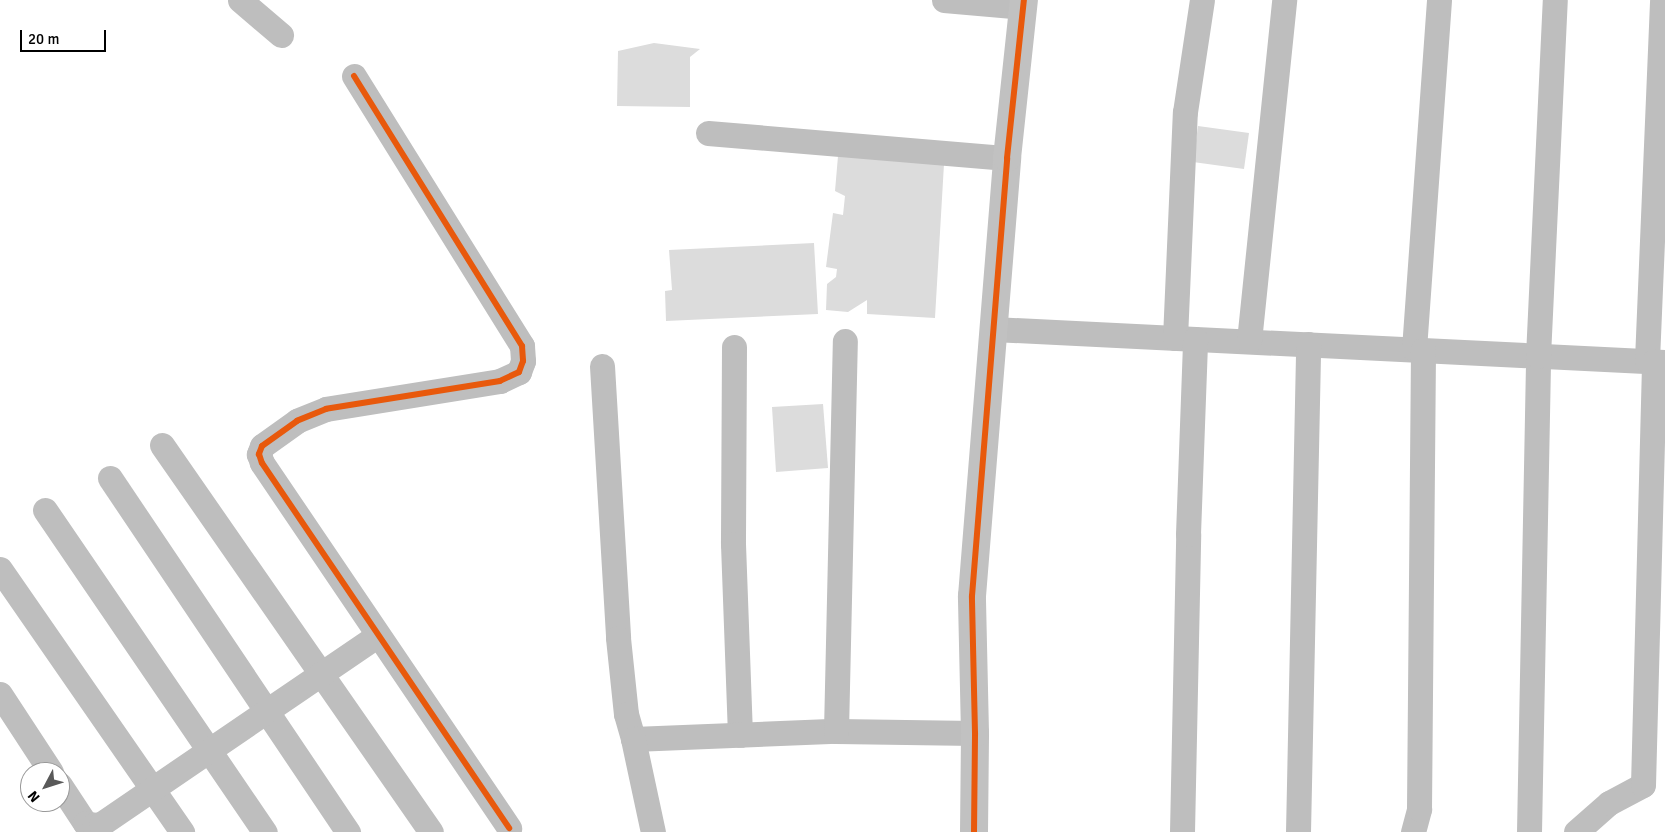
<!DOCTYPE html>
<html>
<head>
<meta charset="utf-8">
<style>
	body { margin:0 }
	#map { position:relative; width:1665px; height:832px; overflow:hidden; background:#fff; font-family:Signika,sans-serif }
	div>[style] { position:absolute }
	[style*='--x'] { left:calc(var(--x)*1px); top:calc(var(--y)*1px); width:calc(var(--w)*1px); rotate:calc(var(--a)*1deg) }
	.building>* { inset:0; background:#dcdcdc }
	.street>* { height:25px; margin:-12.5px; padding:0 12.5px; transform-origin:12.5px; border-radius:12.5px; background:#bebebe }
	.secondary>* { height:28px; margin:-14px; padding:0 14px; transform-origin:14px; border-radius:14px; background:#c1c1c1 }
	.cycleway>* { height:6px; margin:-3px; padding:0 3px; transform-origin:3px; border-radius:3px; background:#e8590c }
	span { translate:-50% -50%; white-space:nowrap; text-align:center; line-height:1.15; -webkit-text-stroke:4px #fff; paint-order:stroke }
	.north { position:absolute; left:20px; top:762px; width:50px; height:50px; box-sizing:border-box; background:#fff; border:1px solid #999; border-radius:50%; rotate:230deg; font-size:14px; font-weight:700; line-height:20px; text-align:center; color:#000 }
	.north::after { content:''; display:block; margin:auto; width:18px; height:22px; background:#595959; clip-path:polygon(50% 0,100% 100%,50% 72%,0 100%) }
	.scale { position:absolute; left:20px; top:30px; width:86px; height:22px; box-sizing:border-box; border:2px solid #000; border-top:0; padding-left:6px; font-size:15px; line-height:18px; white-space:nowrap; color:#000; -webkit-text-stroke:4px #fff; paint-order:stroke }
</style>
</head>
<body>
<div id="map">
	<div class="building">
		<div style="clip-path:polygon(654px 43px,700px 49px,690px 57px,690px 107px,617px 106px,618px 51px)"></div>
		<div style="clip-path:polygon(1198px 126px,1249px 133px,1244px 169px,1193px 162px)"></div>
		<div style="clip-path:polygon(838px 156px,944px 164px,935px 318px,867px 314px,867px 300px,848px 312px,826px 310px,827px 284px,836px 277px,837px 269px,826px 267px,833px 213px,843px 215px,845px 196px,835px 191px)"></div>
		<div style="clip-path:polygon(814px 243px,818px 314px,666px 321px,665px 291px,672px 290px,669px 250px)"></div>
		<div style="clip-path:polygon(823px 404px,828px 468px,776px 472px,772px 407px)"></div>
	</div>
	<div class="street">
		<div style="--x:240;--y:0;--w:54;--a:40.5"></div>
		<div style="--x:944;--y:0;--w:78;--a:5.1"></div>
		<div style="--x:354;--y:76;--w:318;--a:58.1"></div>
		<div style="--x:522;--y:346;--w:15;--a:86"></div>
		<div style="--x:523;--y:361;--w:12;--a:110"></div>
		<div style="--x:519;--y:372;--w:21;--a:155"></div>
		<div style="--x:500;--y:381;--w:176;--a:170.9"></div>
		<div style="--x:326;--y:409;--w:31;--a:158"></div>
		<div style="--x:297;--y:421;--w:43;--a:144.5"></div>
		<div style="--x:262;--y:446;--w:9;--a:111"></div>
		<div style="--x:259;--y:454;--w:9;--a:72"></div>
		<div style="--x:262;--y:463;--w:441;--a:55.9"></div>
		<div style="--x:708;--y:133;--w:300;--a:4.8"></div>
		<div style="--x:993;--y:329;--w:673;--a:2.81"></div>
		<div style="--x:1175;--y:338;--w:226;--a:-87.5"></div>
		<div style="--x:1185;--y:112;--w:113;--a:-81.4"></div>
		<div style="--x:1249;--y:341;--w:343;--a:-84.1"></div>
		<div style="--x:734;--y:347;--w:197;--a:90.3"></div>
		<div style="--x:733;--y:544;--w:191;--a:87.9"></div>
		<div style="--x:1414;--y:349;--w:350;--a:-85.9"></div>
		<div style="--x:1647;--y:360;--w:360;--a:-87.6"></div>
		<div style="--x:602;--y:366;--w:272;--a:86.6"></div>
		<div style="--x:618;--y:638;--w:76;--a:84"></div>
		<div style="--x:626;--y:714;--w:26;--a:74"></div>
		<div style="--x:633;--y:739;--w:203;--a:-2.3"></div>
		<div style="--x:836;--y:731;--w:139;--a:0.8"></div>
		<div style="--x:162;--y:445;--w:471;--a:55.2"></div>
		<div style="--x:110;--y:478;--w:427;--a:56.1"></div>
		<div style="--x:45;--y:510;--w:390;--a:55.7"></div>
		<div style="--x:0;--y:569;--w:320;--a:55.3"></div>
		<div style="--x:0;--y:694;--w:93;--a:56.8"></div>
		<div style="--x:836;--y:731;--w:390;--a:-88.7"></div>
		<div style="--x:633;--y:739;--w:95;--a:77.9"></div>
		<div style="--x:60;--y:785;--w:45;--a:56.7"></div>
		<div style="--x:85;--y:823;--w:9;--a:13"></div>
		<div style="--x:94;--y:825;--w:7;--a:-8"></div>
		<div style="--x:101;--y:824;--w:335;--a:-34.3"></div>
		<div style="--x:1182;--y:832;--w:298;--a:-88.8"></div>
		<div style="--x:1188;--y:534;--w:195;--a:-87.9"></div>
		<div style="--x:1298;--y:832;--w:488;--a:-88.8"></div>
		<div style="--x:1413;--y:832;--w:24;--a:-75"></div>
		<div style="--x:1419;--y:809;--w:459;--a:-89.5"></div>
		<div style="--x:1529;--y:832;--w:476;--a:-88.9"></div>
		<div style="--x:1538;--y:356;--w:356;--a:-87.3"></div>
		<div style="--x:1576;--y:832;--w:44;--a:-41.3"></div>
		<div style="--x:1609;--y:803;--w:38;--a:-28"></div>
		<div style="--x:1643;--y:785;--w:424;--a:-88.5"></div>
	</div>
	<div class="secondary">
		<div style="--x:974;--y:832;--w:99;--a:-89.4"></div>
		<div style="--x:975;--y:733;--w:137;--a:-91.3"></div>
		<div style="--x:972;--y:596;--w:439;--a:-85.4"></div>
		<div style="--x:1007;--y:158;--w:159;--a:-83.9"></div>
	</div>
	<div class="cycleway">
		<div style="--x:354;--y:76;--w:318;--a:58.1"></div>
		<div style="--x:522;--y:346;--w:15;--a:86"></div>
		<div style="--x:523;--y:361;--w:12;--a:110"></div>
		<div style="--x:519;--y:372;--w:21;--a:155"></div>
		<div style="--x:500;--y:381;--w:176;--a:170.9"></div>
		<div style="--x:326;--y:409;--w:31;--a:158"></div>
		<div style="--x:297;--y:421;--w:43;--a:144.5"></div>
		<div style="--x:262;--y:446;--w:9;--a:111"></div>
		<div style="--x:259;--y:454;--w:9;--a:72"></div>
		<div style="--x:262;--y:463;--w:441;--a:55.9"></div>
		<div style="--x:974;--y:832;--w:99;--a:-89.4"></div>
		<div style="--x:975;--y:733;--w:137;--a:-91.3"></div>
		<div style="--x:972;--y:596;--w:439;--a:-85.4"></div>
		<div style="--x:1007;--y:158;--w:159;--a:-83.9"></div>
	</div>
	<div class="north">N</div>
	<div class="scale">20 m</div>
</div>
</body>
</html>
